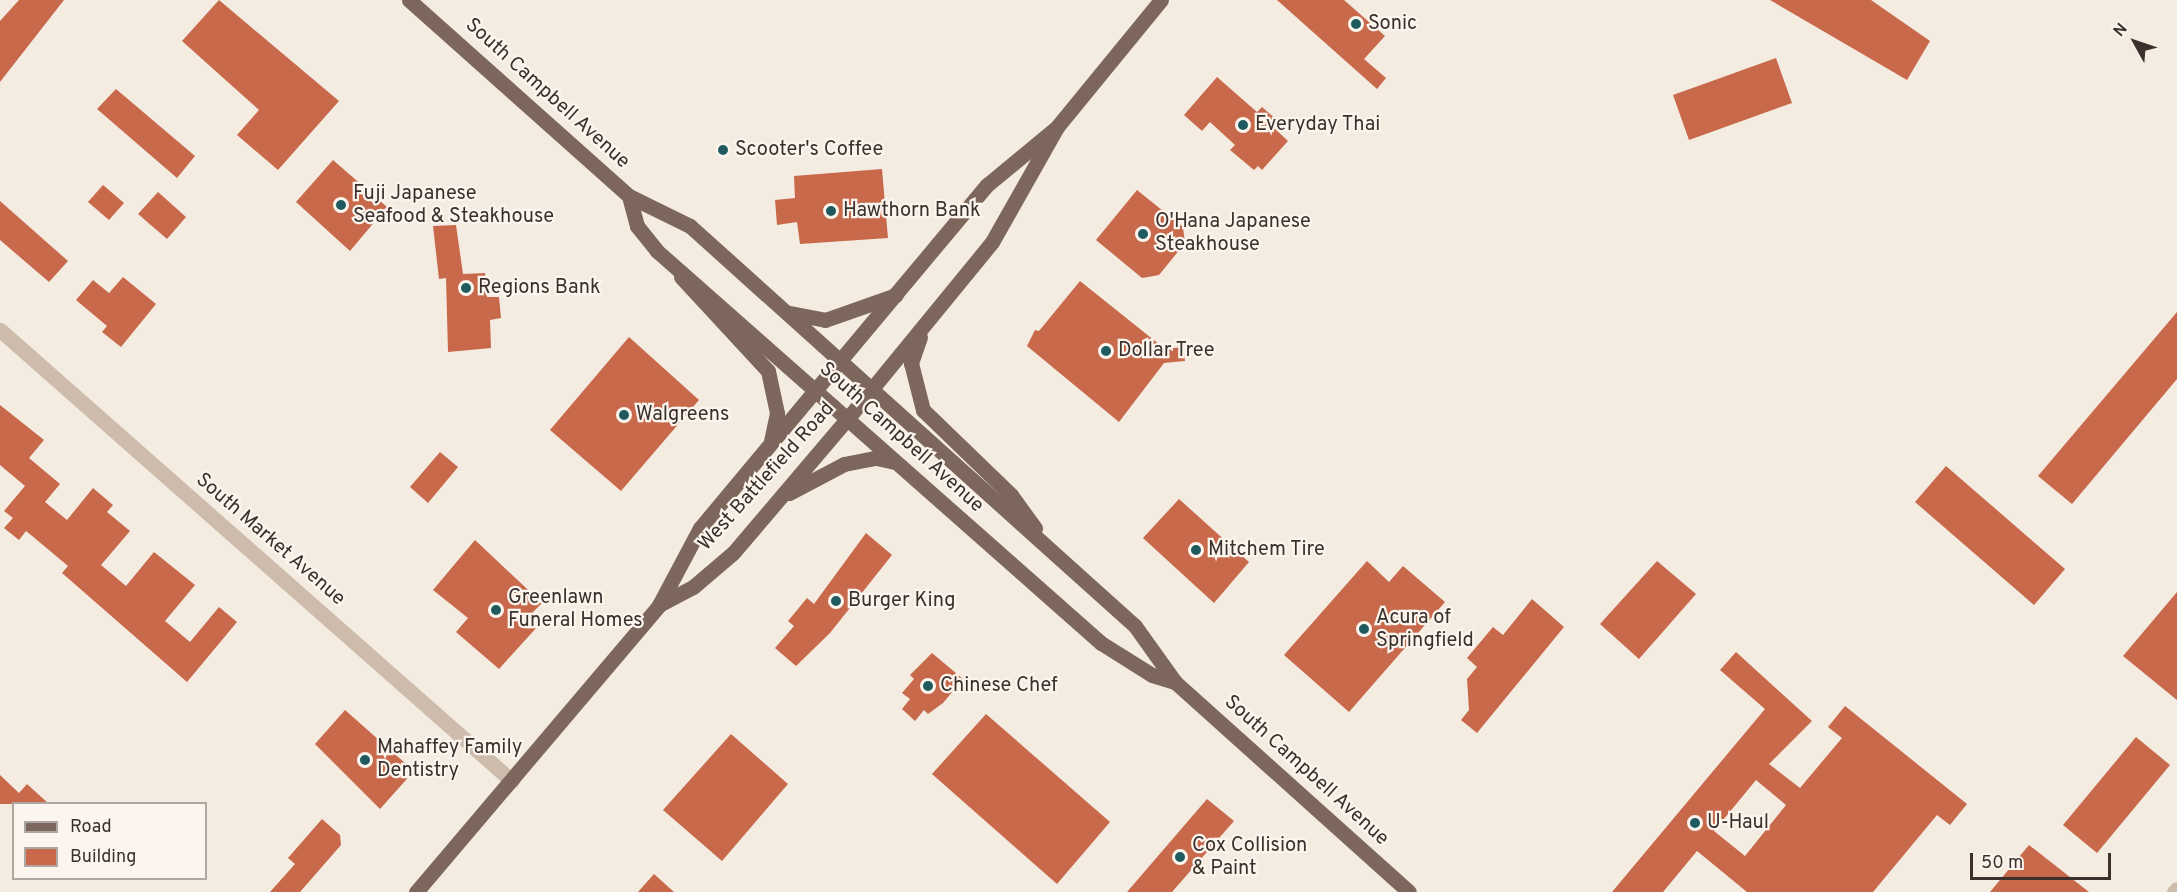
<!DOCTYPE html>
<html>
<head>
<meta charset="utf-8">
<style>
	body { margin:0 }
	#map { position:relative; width:2177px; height:892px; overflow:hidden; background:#f4ebe1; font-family:Overpass,sans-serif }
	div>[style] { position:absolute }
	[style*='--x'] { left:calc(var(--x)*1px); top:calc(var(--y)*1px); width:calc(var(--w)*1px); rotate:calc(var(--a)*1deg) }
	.building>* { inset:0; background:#c8694b }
	.minor>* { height:15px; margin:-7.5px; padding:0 7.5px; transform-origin:7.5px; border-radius:7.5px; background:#cdbbac }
	.primary>* { height:15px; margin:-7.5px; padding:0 7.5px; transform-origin:7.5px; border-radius:7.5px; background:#7d675c }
	.dots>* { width:16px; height:16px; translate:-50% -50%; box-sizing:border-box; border:3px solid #fbf5ee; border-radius:50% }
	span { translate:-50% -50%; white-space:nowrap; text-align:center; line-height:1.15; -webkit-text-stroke:4.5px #fbf5ee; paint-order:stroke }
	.poi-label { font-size:20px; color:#3b302b }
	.left { translate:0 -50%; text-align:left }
	.street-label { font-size:20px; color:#3b302b }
	.legend { position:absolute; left:12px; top:802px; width:195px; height:78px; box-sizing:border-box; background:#fbf5ee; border:2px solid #aea6a0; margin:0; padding:8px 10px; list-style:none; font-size:18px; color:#3b302b }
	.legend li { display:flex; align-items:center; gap:12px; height:30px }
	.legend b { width:30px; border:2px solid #aea6a0 }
	.north { position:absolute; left:2105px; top:12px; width:60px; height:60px; -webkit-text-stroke:4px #fbf5ee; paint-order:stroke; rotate:310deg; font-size:16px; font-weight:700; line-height:24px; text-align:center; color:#3b302b }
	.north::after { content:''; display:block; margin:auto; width:21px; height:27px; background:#3b302b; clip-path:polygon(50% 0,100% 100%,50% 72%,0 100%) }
	.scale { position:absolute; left:1970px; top:853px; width:141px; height:27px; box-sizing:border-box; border:3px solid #3b302b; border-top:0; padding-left:8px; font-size:18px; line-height:21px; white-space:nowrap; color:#3b302b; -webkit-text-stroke:4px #fbf5ee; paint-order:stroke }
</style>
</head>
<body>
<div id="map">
	<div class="building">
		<div style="clip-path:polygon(19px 0,64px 0,0 82px,0 21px)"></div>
		<div style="clip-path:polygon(219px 0,339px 101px,278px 170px,237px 135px,259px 110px,182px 41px)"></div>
		<div style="clip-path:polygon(1277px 0,1344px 0,1385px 36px,1364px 59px,1386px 78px,1377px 89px)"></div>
		<div style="clip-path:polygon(1770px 0,1871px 0,1930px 41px,1907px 80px)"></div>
		<div style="clip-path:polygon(1776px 58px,1792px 103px,1689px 140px,1673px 95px)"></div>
		<div style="clip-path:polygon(1217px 77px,1257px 112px,1262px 107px,1278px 121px,1273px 127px,1288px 141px,1262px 170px,1258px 166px,1254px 170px,1230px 150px,1235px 145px,1210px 122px,1202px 131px,1184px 115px)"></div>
		<div style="clip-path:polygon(116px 89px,195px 156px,177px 178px,97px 109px)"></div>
		<div style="clip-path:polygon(333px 160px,387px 207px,350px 251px,296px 202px)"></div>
		<div style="clip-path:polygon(882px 169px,888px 238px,800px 244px,797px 222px,777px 225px,775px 200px,795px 198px,794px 176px)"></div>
		<div style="clip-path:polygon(103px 185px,124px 203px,109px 220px,88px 202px)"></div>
		<div style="clip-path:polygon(1137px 190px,1183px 227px,1185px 243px,1159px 275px,1142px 278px,1096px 240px)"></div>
		<div style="clip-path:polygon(158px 192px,186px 217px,167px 239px,138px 214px)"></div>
		<div style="clip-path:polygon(0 201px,68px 261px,49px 282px,0 240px)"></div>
		<div style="clip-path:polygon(456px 225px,463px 274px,485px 273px,487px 297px,499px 297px,501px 318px,490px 320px,491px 348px,448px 352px,446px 278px,439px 279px,433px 226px)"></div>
		<div style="clip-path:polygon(123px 277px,156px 304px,121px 347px,102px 332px,107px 326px,76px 300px,93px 280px,109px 293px)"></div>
		<div style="clip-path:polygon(1080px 281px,1165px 349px,1183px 347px,1185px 361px,1164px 363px,1119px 422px,1027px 346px,1035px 330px,1039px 331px)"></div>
		<div style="clip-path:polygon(2177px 312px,2177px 379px,2072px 504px,2038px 476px)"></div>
		<div style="clip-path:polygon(629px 337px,699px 400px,621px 491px,550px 430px)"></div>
		<div style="clip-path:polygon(0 405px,44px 440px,29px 458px,60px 484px,45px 502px,67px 520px,93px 488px,113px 505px,107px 512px,130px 531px,101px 565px,126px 586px,154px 552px,195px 585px,165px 621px,190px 642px,219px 607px,237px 622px,187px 682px,62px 573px,68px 566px,31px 535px,26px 531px,19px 540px,4px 528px,13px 518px,4px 511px,25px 486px,0 465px)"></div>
		<div style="clip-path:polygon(440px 452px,458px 467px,428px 503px,410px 487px)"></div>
		<div style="clip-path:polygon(1946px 466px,2065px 569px,2034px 605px,1915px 502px)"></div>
		<div style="clip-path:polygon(1179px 499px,1249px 562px,1214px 603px,1143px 538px)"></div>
		<div style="clip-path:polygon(866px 533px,892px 555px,830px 633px,796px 666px,775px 648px,794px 626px,788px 621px,807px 598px,814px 604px)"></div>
		<div style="clip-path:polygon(475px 540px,542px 603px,528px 617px,538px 626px,499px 669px,456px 632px,468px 618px,433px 590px)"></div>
		<div style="clip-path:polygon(1367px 561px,1389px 582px,1403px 566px,1445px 602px,1349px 712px,1284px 655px)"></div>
		<div style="clip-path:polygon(1657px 561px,1696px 594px,1639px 659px,1600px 624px)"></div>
		<div style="clip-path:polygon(2177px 592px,2177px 700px,2123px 656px)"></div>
		<div style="clip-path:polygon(1532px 599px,1564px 627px,1477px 733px,1461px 720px,1469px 710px,1467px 679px,1477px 667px,1467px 658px,1493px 627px,1503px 635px)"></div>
		<div style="clip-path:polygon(evenodd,1736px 652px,1812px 721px,1769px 764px,1800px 788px,1842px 738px,1828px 727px,1845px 706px,1967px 804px,1950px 825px,1937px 815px,1873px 892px,1747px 892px,1697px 851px,1663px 892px,1612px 892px,1765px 709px,1720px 670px,1736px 652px,1756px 780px,1786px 805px,1745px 856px,1714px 831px,1756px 780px)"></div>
		<div style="clip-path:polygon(932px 653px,963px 679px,943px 703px,928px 714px,924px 710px,915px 721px,902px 709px,910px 699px,902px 693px,914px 679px,910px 675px)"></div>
		<div style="clip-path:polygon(345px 710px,414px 771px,380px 809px,315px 744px)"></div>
		<div style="clip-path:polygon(986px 714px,1110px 822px,1057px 884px,932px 774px)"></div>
		<div style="clip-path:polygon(731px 734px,788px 784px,722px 861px,663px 810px)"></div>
		<div style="clip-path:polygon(2136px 737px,2170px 765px,2097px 853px,2063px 825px)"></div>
		<div style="clip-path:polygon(0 775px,19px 793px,27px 784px,49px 804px,0 804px)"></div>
		<div style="clip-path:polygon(1207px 799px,1234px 821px,1172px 892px,1127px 892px)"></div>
		<div style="clip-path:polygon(322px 819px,340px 835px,341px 845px,300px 892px,270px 892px,295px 864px,288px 858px)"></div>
		<div style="clip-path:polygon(2029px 845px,2089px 892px,1990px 892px)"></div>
		<div style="clip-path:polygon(654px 874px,674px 892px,638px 892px)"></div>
	</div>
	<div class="minor">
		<div style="--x:0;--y:330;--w:682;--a:41.38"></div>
		<div style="--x:2174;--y:892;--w:4;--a:-45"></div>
	</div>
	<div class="primary">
		<div style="--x:409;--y:0;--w:295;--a:41.7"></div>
		<div style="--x:629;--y:196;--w:68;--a:26.2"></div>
		<div style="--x:690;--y:226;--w:598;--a:41.95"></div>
		<div style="--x:1135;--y:626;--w:69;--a:54.5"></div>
		<div style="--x:1175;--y:682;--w:314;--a:41.9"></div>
		<div style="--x:629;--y:196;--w:31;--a:75"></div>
		<div style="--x:637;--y:226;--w:32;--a:51"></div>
		<div style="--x:657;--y:251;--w:592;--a:41.44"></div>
		<div style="--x:1101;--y:643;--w:60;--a:32.1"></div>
		<div style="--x:1152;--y:675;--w:24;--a:17"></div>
		<div style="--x:681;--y:277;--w:128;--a:47.2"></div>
		<div style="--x:768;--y:371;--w:43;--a:77.9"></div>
		<div style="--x:777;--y:413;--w:29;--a:102"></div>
		<div style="--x:790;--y:313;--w:36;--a:11"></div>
		<div style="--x:825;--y:320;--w:75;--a:-19.4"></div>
		<div style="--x:920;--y:337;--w:28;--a:109"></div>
		<div style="--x:911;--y:363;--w:49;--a:75.7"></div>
		<div style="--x:923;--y:410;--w:122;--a:44"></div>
		<div style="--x:1011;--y:495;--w:41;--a:54"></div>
		<div style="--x:789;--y:493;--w:62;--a:-27.8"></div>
		<div style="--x:844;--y:464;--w:33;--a:-11"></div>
		<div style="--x:876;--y:458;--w:19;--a:12"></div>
		<div style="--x:659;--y:605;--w:38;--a:-28"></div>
		<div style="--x:693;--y:587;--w:52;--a:-40.4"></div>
		<div style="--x:733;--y:553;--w:177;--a:-49.6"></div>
		<div style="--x:848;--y:418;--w:227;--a:-50.7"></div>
		<div style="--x:992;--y:242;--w:132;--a:-60.5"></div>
		<div style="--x:1057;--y:127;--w:164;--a:-50.7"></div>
		<div style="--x:416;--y:892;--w:376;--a:-49.7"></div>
		<div style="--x:659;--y:605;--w:87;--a:-62"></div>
		<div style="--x:700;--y:528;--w:447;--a:-50.1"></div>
		<div style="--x:987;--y:185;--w:91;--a:-39.6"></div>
	</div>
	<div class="dots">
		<div style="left:1356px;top:24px;background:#1f5a5e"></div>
		<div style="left:1243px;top:125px;background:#1f5a5e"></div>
		<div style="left:723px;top:150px;background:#1f5a5e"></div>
		<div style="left:341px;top:205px;background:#1f5a5e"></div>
		<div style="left:831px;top:211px;background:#1f5a5e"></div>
		<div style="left:1143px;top:234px;background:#1f5a5e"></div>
		<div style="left:466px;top:288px;background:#1f5a5e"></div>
		<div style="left:1106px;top:351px;background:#1f5a5e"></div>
		<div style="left:624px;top:415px;background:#1f5a5e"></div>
		<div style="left:1196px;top:550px;background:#1f5a5e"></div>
		<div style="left:836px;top:601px;background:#1f5a5e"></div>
		<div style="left:496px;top:610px;background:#1f5a5e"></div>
		<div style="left:1364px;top:629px;background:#1f5a5e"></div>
		<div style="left:928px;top:686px;background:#1f5a5e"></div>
		<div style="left:365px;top:760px;background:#1f5a5e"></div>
		<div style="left:1695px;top:823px;background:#1f5a5e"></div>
		<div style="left:1180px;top:857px;background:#1f5a5e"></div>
	</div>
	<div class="poi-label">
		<span class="left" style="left:1368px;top:24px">Sonic</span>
		<span class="left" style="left:1255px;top:125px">Everyday Thai</span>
		<span class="left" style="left:735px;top:150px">Scooter's Coffee</span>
		<span class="left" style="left:353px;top:206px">Fuji Japanese<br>Seafood &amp; Steakhouse</span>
		<span class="left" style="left:843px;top:211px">Hawthorn Bank</span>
		<span class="left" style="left:1155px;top:234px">O'Hana Japanese<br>Steakhouse</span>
		<span class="left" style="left:478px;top:288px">Regions Bank</span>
		<span class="left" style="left:1118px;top:351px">Dollar Tree</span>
		<span class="left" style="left:636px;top:415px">Walgreens</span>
		<span class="left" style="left:1208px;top:550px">Mitchem Tire</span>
		<span class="left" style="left:508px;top:610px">Greenlawn<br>Funeral Homes</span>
		<span class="left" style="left:848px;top:601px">Burger King</span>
		<span class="left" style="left:1376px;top:630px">Acura of<br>Springfield</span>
		<span class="left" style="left:940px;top:686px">Chinese Chef</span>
		<span class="left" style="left:377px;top:760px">Mahaffey Family<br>Dentistry</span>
		<span class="left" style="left:1707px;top:823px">U-Haul</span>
		<span class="left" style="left:1192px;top:858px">Cox Collision<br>&amp; Paint</span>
	</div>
	<div class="street-label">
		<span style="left:547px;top:94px;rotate:42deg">South Campbell Avenue</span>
		<span style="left:901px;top:438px;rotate:42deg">South Campbell Avenue</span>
		<span style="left:767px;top:477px;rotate:-48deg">West Battlefield Road</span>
		<span style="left:270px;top:540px;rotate:41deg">South Market Avenue</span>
		<span style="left:1306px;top:771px;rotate:42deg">South Campbell Avenue</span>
	</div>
	<ul class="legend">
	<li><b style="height:8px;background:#7d675c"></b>Road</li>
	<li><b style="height:16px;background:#c8694b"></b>Building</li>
	</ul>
	<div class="north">N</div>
	<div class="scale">50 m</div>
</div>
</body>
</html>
